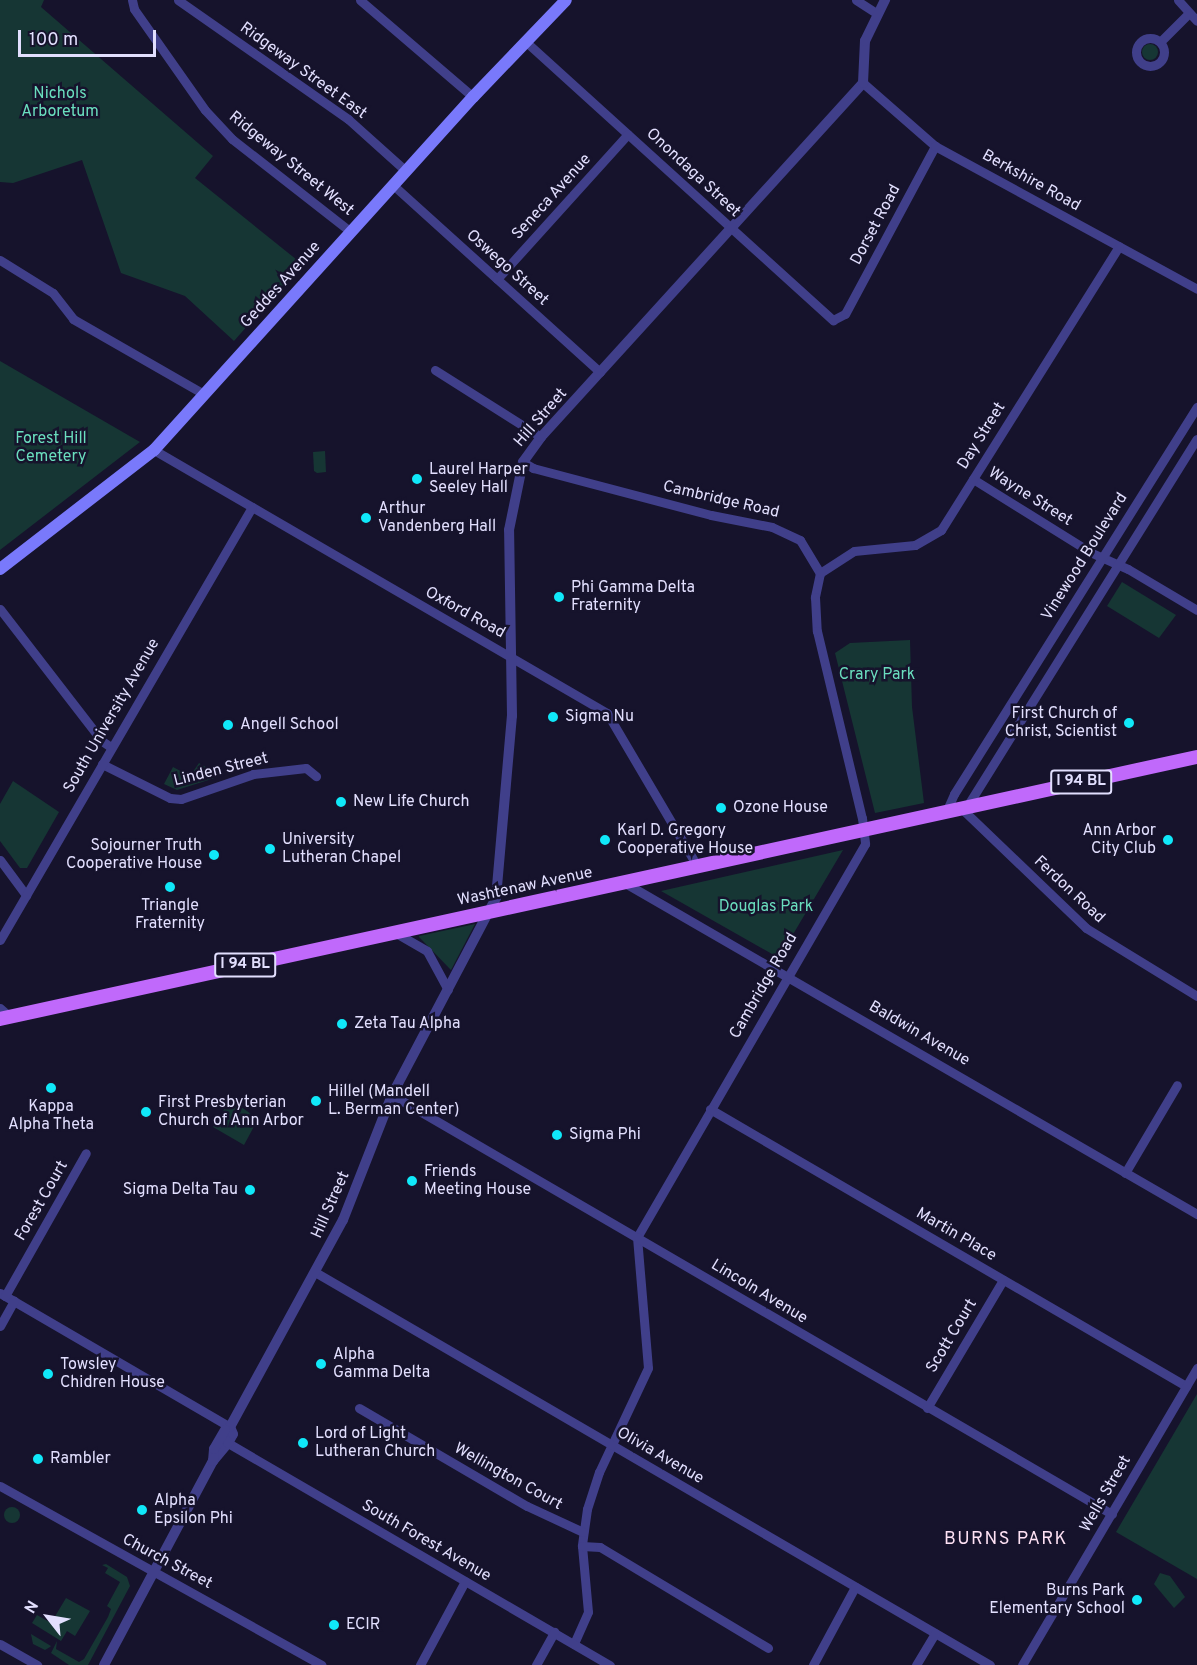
<!DOCTYPE html>
<html>
<head>
<meta charset="utf-8">
<style>
	body { margin:0 }
	#map { position:relative; width:1197px; height:1665px; overflow:hidden; background:#16132c; font-family:Overpass,sans-serif }
	div>[style] { position:absolute }
	[style*='--x'] { left:calc(var(--x)*1px); top:calc(var(--y)*1px); width:calc(var(--w)*1px); rotate:calc(var(--a)*1deg) }
	.green>* { inset:0; background:#163634 }
	.round { border-radius:50% }
	.minor>* { height:9px; margin:-4.5px; padding:0 4.5px; transform-origin:4.5px; border-radius:4.5px; background:#403f8a }
	.minor>.ring { margin:-4.5px; padding:0; box-sizing:content-box; background:none; border:9px solid #403f8a; border-radius:50% }
	.tertiary>* { height:10px; margin:-5px; padding:0 5px; transform-origin:5px; border-radius:5px; background:#403f8a }
	.secondary>* { height:12px; margin:-6px; padding:0 6px; transform-origin:6px; border-radius:6px; background:#7979fb }
	.primary>* { height:14px; margin:-7px; padding:0 7px; transform-origin:7px; border-radius:7px; background:#c069fb }
	.dots>* { width:16px; height:16px; translate:-50% -50%; box-sizing:border-box; border:3px solid #16132c; border-radius:50% }
	span { translate:-50% -50%; white-space:nowrap; text-align:center; line-height:1.15; -webkit-text-stroke:5px #16132c; paint-order:stroke }
	.shield-label span { padding:2px 4px; background:#16132c; border:2px solid; border-radius:4px; -webkit-text-stroke-width:0 }
	.shield-label { font-size:15px; color:#e2dffe; font-weight:700 }
	.street-label { font-size:16px; color:#e2dffe }
	.park-label { font-size:16px; color:#6adebe }
	.poi-label { font-size:16px; color:#e2dffe }
	.left { translate:0 -50%; text-align:left }
	.right { translate:-100% -50%; text-align:right }
	.neighbourhood-label { font-size:18px; color:#fee1f4; letter-spacing:1.5px }
	.north { position:absolute; left:18px; top:1587px; width:60px; height:60px; -webkit-text-stroke:4px #16132c; paint-order:stroke; rotate:301deg; font-size:16px; font-weight:700; line-height:24px; text-align:center; color:#e2dffe }
	.north::after { content:''; display:block; margin:auto; width:21px; height:27px; background:#e2dffe; clip-path:polygon(50% 0,100% 100%,50% 72%,0 100%) }
	.scale { position:absolute; left:18px; top:30px; width:138px; height:27px; box-sizing:border-box; border:3px solid #e2dffe; border-top:0; padding-left:8px; font-size:18px; line-height:21px; white-space:nowrap; color:#e2dffe; -webkit-text-stroke:4px #16132c; paint-order:stroke }
</style>
</head>
<body>
<div id="map">
	<div class="green">
		<div style="clip-path:polygon(0 0,44px 0,41px 7px,213px 156px,195px 178px,302px 264px,234px 341px,185px 296px,121px 273px,82px 160px,13px 183px,0 182px)"></div>
		<div class="round" style="left:1142px;top:44px;width:16px;height:16px"></div>
		<div style="clip-path:polygon(0 361px,140px 442px,0 550px)"></div>
		<div style="clip-path:polygon(325px 451px,326px 472px,317px 473px,314px 471px,313px 452px)"></div>
		<div style="clip-path:polygon(1122px 582px,1176px 615px,1159px 638px,1107px 606px)"></div>
		<div style="clip-path:polygon(910px 640px,912px 707px,924px 803px,875px 813px,835px 653px,850px 643px)"></div>
		<div style="clip-path:polygon(199px 763px,221px 776px,177px 790px,164px 784px,173px 767px,190px 776px)"></div>
		<div style="clip-path:polygon(13px 781px,59px 812px,27px 868px,20px 868px,0 841px,0 804px)"></div>
		<div style="clip-path:polygon(843px 850px,779px 958px,661px 891px)"></div>
		<div style="clip-path:polygon(475px 924px,451px 970px,419px 937px,419px 936px)"></div>
		<div style="clip-path:polygon(237px 1104px,258px 1119px,244px 1145px,213px 1127px,225px 1108px)"></div>
		<div style="clip-path:polygon(1197px 1394px,1197px 1579px,1116px 1532px)"></div>
		<div class="round" style="left:4px;top:1507px;width:16px;height:16px"></div>
		<div style="clip-path:polygon(106px 1564px,127px 1577px,130px 1586px,88px 1665px,69px 1665px,51px 1653px,57px 1641px,56px 1649px,79px 1662px,84px 1659px,108px 1617px,111px 1609px,107px 1606px,120px 1582px,105px 1573px,108px 1568px,102px 1565px)"></div>
		<div style="clip-path:polygon(1160px 1573px,1170px 1576px,1185px 1597px,1174px 1608px,1154px 1584px)"></div>
		<div style="clip-path:polygon(66px 1598px,90px 1611px,75px 1636px,67px 1631px,61px 1641px,32px 1623px,37px 1615px,51px 1623px)"></div>
		<div style="clip-path:polygon(31px 1634px,51px 1646px,50px 1647px,45px 1650px,33px 1644px)"></div>
	</div>
	<div class="minor">
		<div style="--x:132;--y:0;--w:9;--a:77"></div>
		<div style="--x:134;--y:9;--w:123;--a:54.9"></div>
		<div style="--x:205;--y:110;--w:40;--a:47"></div>
		<div style="--x:232;--y:139;--w:151;--a:38"></div>
		<div style="--x:178;--y:0;--w:208;--a:35"></div>
		<div style="--x:348;--y:119;--w:78;--a:41.9"></div>
		<div style="--x:360;--y:0;--w:149;--a:40.6"></div>
		<div style="--x:856;--y:0;--w:24;--a:33"></div>
		<div style="--x:1178;--y:0;--w:28;--a:48"></div>
		<div class="ring" style="left:1136px;top:38px;width:19px;height:19px"></div>
		<div style="--x:525;--y:41;--w:416;--a:42.2"></div>
		<div style="--x:833;--y:320;--w:13;--a:-27"></div>
		<div style="--x:845;--y:314;--w:191;--a:-61.8"></div>
		<div style="--x:1160;--y:42;--w:41;--a:-45"></div>
		<div style="--x:863;--y:83;--w:96;--a:41.2"></div>
		<div style="--x:935;--y:146;--w:298;--a:28.6"></div>
		<div style="--x:393;--y:185;--w:279;--a:42.1"></div>
		<div style="--x:0;--y:260;--w:62;--a:31.9"></div>
		<div style="--x:53;--y:293;--w:33;--a:52"></div>
		<div style="--x:73;--y:319;--w:151;--a:29.8"></div>
		<div style="--x:497;--y:279;--w:195;--a:-47.9"></div>
		<div style="--x:435;--y:370;--w:125;--a:32.3"></div>
		<div style="--x:154;--y:450;--w:524;--a:30.14"></div>
		<div style="--x:607;--y:713;--w:178;--a:59.5"></div>
		<div style="--x:523;--y:462;--w:12;--a:31"></div>
		<div style="--x:533;--y:468;--w:184;--a:14.8"></div>
		<div style="--x:711;--y:515;--w:62;--a:11.1"></div>
		<div style="--x:772;--y:527;--w:31;--a:25"></div>
		<div style="--x:800;--y:540;--w:39;--a:59"></div>
		<div style="--x:820;--y:573;--w:25;--a:102"></div>
		<div style="--x:815;--y:597;--w:34;--a:87"></div>
		<div style="--x:817;--y:631;--w:192;--a:76.5"></div>
		<div style="--x:862;--y:818;--w:26;--a:83"></div>
		<div style="--x:865;--y:844;--w:454;--a:120.1"></div>
		<div style="--x:637;--y:1237;--w:131;--a:85.2"></div>
		<div style="--x:648;--y:1368;--w:115;--a:115.2"></div>
		<div style="--x:599;--y:1472;--w:39;--a:108"></div>
		<div style="--x:587;--y:1509;--w:37;--a:98"></div>
		<div style="--x:582;--y:1546;--w:66;--a:84.8"></div>
		<div style="--x:588;--y:1612;--w:35;--a:114"></div>
		<div style="--x:973;--y:479;--w:140;--a:31.9"></div>
		<div style="--x:1092;--y:553;--w:39;--a:24"></div>
		<div style="--x:1128;--y:569;--w:80;--a:30.7"></div>
		<div style="--x:820;--y:573;--w:40;--a:-32.9"></div>
		<div style="--x:854;--y:551;--w:61;--a:-5.6"></div>
		<div style="--x:915;--y:545;--w:30;--a:-30"></div>
		<div style="--x:941;--y:530;--w:335;--a:-57.9"></div>
		<div style="--x:0;--y:609;--w:167;--a:52.3"></div>
		<div style="--x:102;--y:741;--w:11;--a:34"></div>
		<div style="--x:102;--y:764;--w:76;--a:26.6"></div>
		<div style="--x:170;--y:798;--w:11;--a:5"></div>
		<div style="--x:181;--y:799;--w:76;--a:-19.1"></div>
		<div style="--x:253;--y:774;--w:53;--a:-6.5"></div>
		<div style="--x:306;--y:768;--w:13;--a:39"></div>
		<div style="--x:966;--y:808;--w:435;--a:-58"></div>
		<div style="--x:962;--y:809;--w:172;--a:43.8"></div>
		<div style="--x:1086;--y:928;--w:130;--a:31.5"></div>
		<div style="--x:946;--y:812;--w:20;--a:-66"></div>
		<div style="--x:954;--y:794;--w:457;--a:-57.9"></div>
		<div style="--x:0;--y:860;--w:44;--a:53.4"></div>
		<div style="--x:625;--y:883;--w:661;--a:30.06"></div>
		<div style="--x:396;--y:933;--w:36;--a:30"></div>
		<div style="--x:427;--y:951;--w:44;--a:61.7"></div>
		<div style="--x:0;--y:940;--w:501;--a:-59.8"></div>
		<div style="--x:0;--y:1008;--w:13;--a:42"></div>
		<div style="--x:392;--y:1095;--w:833;--a:30.2"></div>
		<div style="--x:710;--y:1109;--w:551;--a:30.2"></div>
		<div style="--x:1125;--y:1173;--w:102;--a:-59.4"></div>
		<div style="--x:315;--y:1272;--w:781;--a:30.21"></div>
		<div style="--x:0;--y:1293;--w:266;--a:30.2"></div>
		<div style="--x:5;--y:1296;--w:164;--a:-60.5"></div>
		<div style="--x:0;--y:1326;--w:29;--a:-61"></div>
		<div style="--x:359;--y:1408;--w:194;--a:30.3"></div>
		<div style="--x:527;--y:1506;--w:62;--a:24.9"></div>
		<div style="--x:927;--y:1408;--w:149;--a:-59.3"></div>
		<div style="--x:228;--y:1443;--w:442;--a:30.2"></div>
		<div style="--x:0;--y:1486;--w:368;--a:29.1"></div>
		<div style="--x:582;--y:1546;--w:18;--a:3"></div>
		<div style="--x:600;--y:1547;--w:196;--a:31"></div>
		<div style="--x:0;--y:1644;--w:43;--a:29.6"></div>
		<div style="--x:420;--y:1665;--w:95;--a:-61.8"></div>
		<div style="--x:536;--y:1665;--w:38;--a:-61"></div>
		<div style="--x:813;--y:1665;--w:89;--a:-61.7"></div>
		<div style="--x:916;--y:1665;--w:37;--a:-59"></div>
		<div style="--x:1022;--y:1665;--w:345;--a:-59.5"></div>
	</div>
	<div class="tertiary">
		<div style="--x:213;--y:1461;--w:23;--a:-50"></div>
		<div style="--x:228;--y:1443;--w:10;--a:-61"></div>
		<div style="--x:233;--y:1434;--w:8;--a:-113"></div>
		<div style="--x:230;--y:1427;--w:236;--a:-61.4"></div>
		<div style="--x:343;--y:1220;--w:134;--a:-68.6"></div>
		<div style="--x:392;--y:1095;--w:223;--a:-62.2"></div>
		<div style="--x:496;--y:898;--w:183;--a:-85"></div>
		<div style="--x:512;--y:716;--w:186;--a:-90.9"></div>
		<div style="--x:509;--y:530;--w:69;--a:-78.4"></div>
		<div style="--x:523;--y:462;--w:31;--a:-54"></div>
		<div style="--x:541;--y:437;--w:479;--a:-47.7"></div>
		<div style="--x:863;--y:83;--w:42;--a:-87.3"></div>
		<div style="--x:865;--y:41;--w:46;--a:-64"></div>
		<div style="--x:104;--y:1665;--w:231;--a:-61.9"></div>
		<div style="--x:213;--y:1461;--w:12;--a:-85"></div>
		<div style="--x:214;--y:1449;--w:22;--a:-60"></div>
	</div>
	<div class="secondary">
		<div style="--x:0;--y:569;--w:195;--a:-37.7"></div>
		<div style="--x:154;--y:450;--w:476;--a:-47.9"></div>
		<div style="--x:473;--y:97;--w:134;--a:-46.2"></div>
	</div>
	<div class="primary">
		<div style="--x:0;--y:1019;--w:1225;--a:-12.35"></div>
	</div>
	<div class="dots">
		<div style="left:417px;top:479px;background:#10e8f9"></div>
		<div style="left:366px;top:518px;background:#10e8f9"></div>
		<div style="left:559px;top:597px;background:#10e8f9"></div>
		<div style="left:553px;top:717px;background:#10e8f9"></div>
		<div style="left:1129px;top:723px;background:#10e8f9"></div>
		<div style="left:228px;top:725px;background:#10e8f9"></div>
		<div style="left:341px;top:802px;background:#10e8f9"></div>
		<div style="left:721px;top:808px;background:#10e8f9"></div>
		<div style="left:605px;top:840px;background:#10e8f9"></div>
		<div style="left:1168px;top:840px;background:#10e8f9"></div>
		<div style="left:270px;top:849px;background:#10e8f9"></div>
		<div style="left:214px;top:855px;background:#10e8f9"></div>
		<div style="left:170px;top:887px;background:#10e8f9"></div>
		<div style="left:342px;top:1024px;background:#10e8f9"></div>
		<div style="left:51px;top:1088px;background:#10e8f9"></div>
		<div style="left:316px;top:1101px;background:#10e8f9"></div>
		<div style="left:146px;top:1112px;background:#10e8f9"></div>
		<div style="left:557px;top:1135px;background:#10e8f9"></div>
		<div style="left:412px;top:1181px;background:#10e8f9"></div>
		<div style="left:250px;top:1190px;background:#10e8f9"></div>
		<div style="left:321px;top:1364px;background:#10e8f9"></div>
		<div style="left:48px;top:1374px;background:#10e8f9"></div>
		<div style="left:303px;top:1443px;background:#10e8f9"></div>
		<div style="left:38px;top:1459px;background:#10e8f9"></div>
		<div style="left:142px;top:1510px;background:#10e8f9"></div>
		<div style="left:1137px;top:1600px;background:#10e8f9"></div>
		<div style="left:334px;top:1625px;background:#10e8f9"></div>
	</div>
	<div class="shield-label">
		<span style="left:1081px;top:782px">I 94 BL</span>
		<span style="left:245px;top:965px">I 94 BL</span>
	</div>
	<div class="street-label">
		<span style="left:303px;top:71px;rotate:36deg">Ridgeway Street East</span>
		<span style="left:291px;top:164px;rotate:39deg">Ridgeway Street West</span>
		<span style="left:693px;top:173px;rotate:43deg">Onondaga Street</span>
		<span style="left:1031px;top:181px;rotate:29deg">Berkshire Road</span>
		<span style="left:552px;top:197px;rotate:-48deg">Seneca Avenue</span>
		<span style="left:876px;top:225px;rotate:-62deg">Dorset Road</span>
		<span style="left:507px;top:268px;rotate:42deg">Oswego Street</span>
		<span style="left:281px;top:285px;rotate:-48deg">Geddes Avenue</span>
		<span style="left:541px;top:418px;rotate:-49deg">Hill Street</span>
		<span style="left:982px;top:436px;rotate:-58deg">Day Street</span>
		<span style="left:1030px;top:497px;rotate:32deg">Wayne Street</span>
		<span style="left:721px;top:500px;rotate:13deg">Cambridge Road</span>
		<span style="left:1085px;top:557px;rotate:-58deg">Vinewood Boulevard</span>
		<span style="left:465px;top:613px;rotate:29deg">Oxford Road</span>
		<span style="left:112px;top:716px;rotate:-60deg">South University Avenue</span>
		<span style="left:221px;top:770px;rotate:-14deg">Linden Street</span>
		<span style="left:525px;top:887px;rotate:-12deg">Washtenaw Avenue</span>
		<span style="left:1069px;top:890px;rotate:43deg">Ferdon Road</span>
		<span style="left:764px;top:986px;rotate:-60deg">Cambridge Road</span>
		<span style="left:919px;top:1034px;rotate:30deg">Baldwin Avenue</span>
		<span style="left:42px;top:1201px;rotate:-60deg">Forest Court</span>
		<span style="left:331px;top:1205px;rotate:-66deg">Hill Street</span>
		<span style="left:956px;top:1235px;rotate:30deg">Martin Place</span>
		<span style="left:759px;top:1292px;rotate:31deg">Lincoln Avenue</span>
		<span style="left:952px;top:1336px;rotate:-59deg">Scott Court</span>
		<span style="left:660px;top:1456px;rotate:30deg">Olivia Avenue</span>
		<span style="left:508px;top:1477px;rotate:29deg">Wellington Court</span>
		<span style="left:1106px;top:1494px;rotate:-60deg">Wells Street</span>
		<span style="left:426px;top:1541px;rotate:30deg">South Forest Avenue</span>
		<span style="left:167px;top:1562px;rotate:28deg">Church Street</span>
	</div>
	<div class="park-label">
		<span style="left:60px;top:103px">Nichols<br>Arboretum</span>
		<span style="left:51px;top:448px">Forest Hill<br>Cemetery</span>
		<span style="left:877px;top:675px">Crary Park</span>
		<span style="left:766px;top:907px">Douglas Park</span>
	</div>
	<div class="poi-label">
		<span class="left" style="left:429px;top:479px">Laurel Harper<br>Seeley Hall</span>
		<span class="left" style="left:378px;top:518px">Arthur<br>Vandenberg Hall</span>
		<span class="left" style="left:571px;top:597px">Phi Gamma Delta<br>Fraternity</span>
		<span class="right" style="left:1117px;top:723px">First Church of<br>Christ, Scientist</span>
		<span class="left" style="left:565px;top:717px">Sigma Nu</span>
		<span class="left" style="left:240px;top:725px">Angell School</span>
		<span class="left" style="left:353px;top:802px">New Life Church</span>
		<span class="left" style="left:733px;top:808px">Ozone House</span>
		<span class="left" style="left:617px;top:840px">Karl D. Gregory<br>Cooperative House</span>
		<span class="right" style="left:1156px;top:840px">Ann Arbor<br>City Club</span>
		<span class="left" style="left:282px;top:849px">University<br>Lutheran Chapel</span>
		<span class="right" style="left:202px;top:855px">Sojourner Truth<br>Cooperative House</span>
		<span style="left:170px;top:915px">Triangle<br>Fraternity</span>
		<span class="left" style="left:354px;top:1024px">Zeta Tau Alpha</span>
		<span class="left" style="left:328px;top:1101px">Hillel (Mandell<br>L. Berman Center)</span>
		<span class="left" style="left:158px;top:1112px">First Presbyterian<br>Church of Ann Arbor</span>
		<span style="left:51px;top:1116px">Kappa<br>Alpha Theta</span>
		<span class="left" style="left:569px;top:1135px">Sigma Phi</span>
		<span class="left" style="left:424px;top:1181px">Friends<br>Meeting House</span>
		<span class="right" style="left:238px;top:1190px">Sigma Delta Tau</span>
		<span class="left" style="left:333px;top:1364px">Alpha<br>Gamma Delta</span>
		<span class="left" style="left:60px;top:1374px">Towsley<br>Chidren House</span>
		<span class="left" style="left:315px;top:1443px">Lord of Light<br>Lutheran Church</span>
		<span class="left" style="left:50px;top:1459px">Rambler</span>
		<span class="left" style="left:154px;top:1510px">Alpha<br>Epsilon Phi</span>
		<span class="right" style="left:1125px;top:1600px">Burns Park<br>Elementary School</span>
		<span class="left" style="left:346px;top:1625px">ECIR</span>
	</div>
	<div class="neighbourhood-label">
		<span style="left:1006px;top:1540px">BURNS PARK</span>
	</div>
	<div class="north">N</div>
	<div class="scale">100 m</div>
</div>
</body>
</html>
